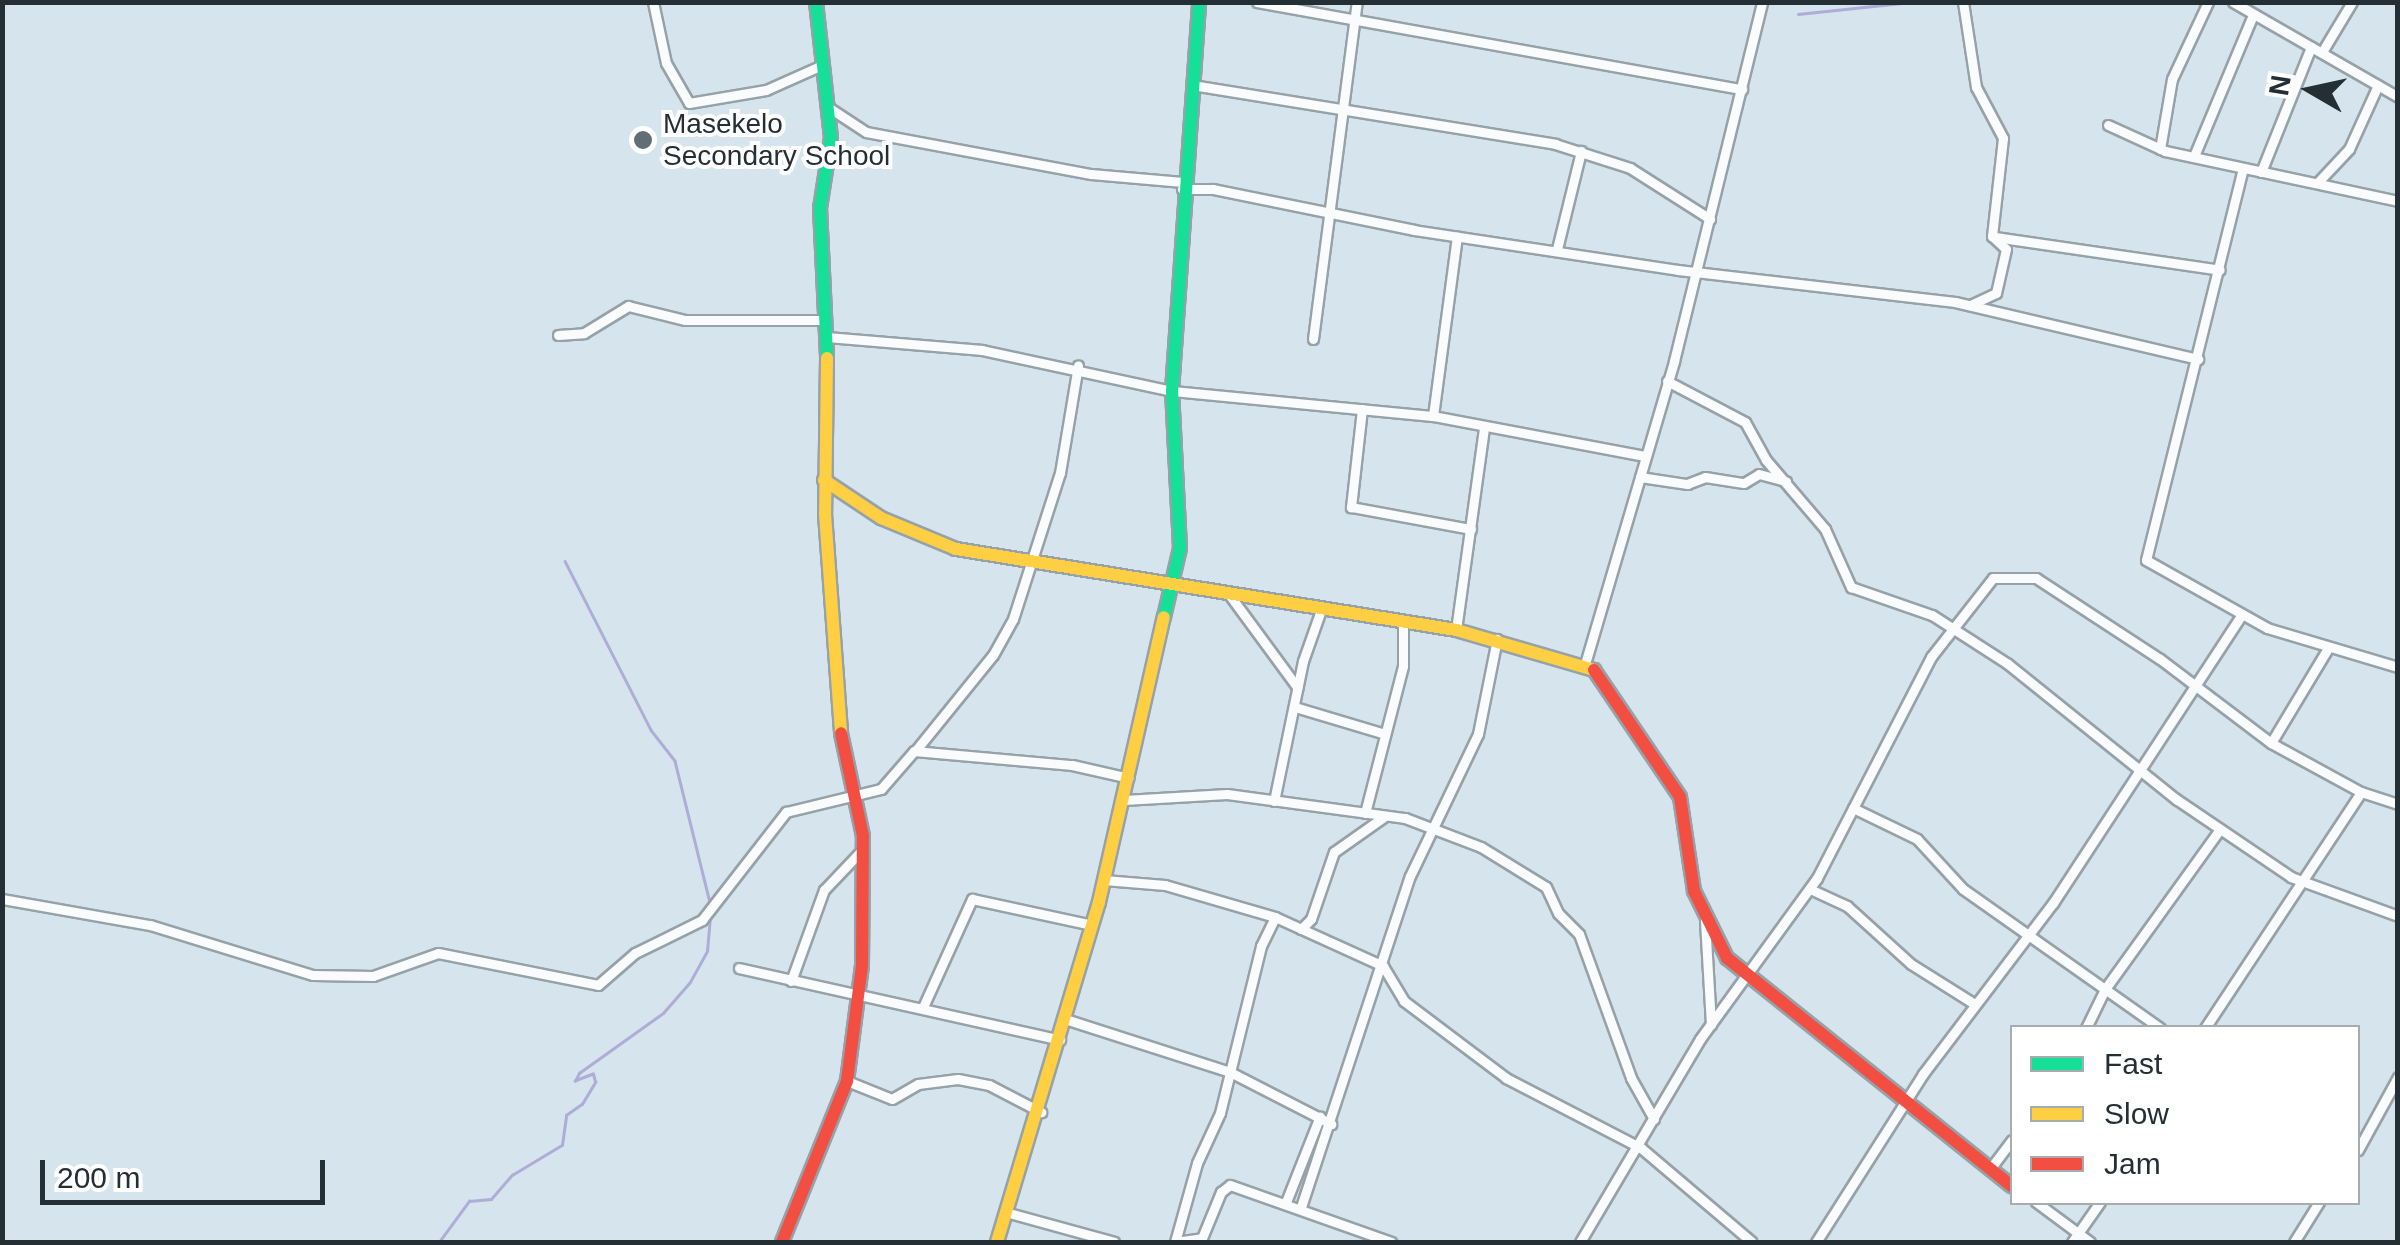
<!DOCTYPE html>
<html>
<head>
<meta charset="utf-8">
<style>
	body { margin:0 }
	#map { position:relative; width:2400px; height:1245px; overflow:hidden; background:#d5e4ed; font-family:Helvetica,sans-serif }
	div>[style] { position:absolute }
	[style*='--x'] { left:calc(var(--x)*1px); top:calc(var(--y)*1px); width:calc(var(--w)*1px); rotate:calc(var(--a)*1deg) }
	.stream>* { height:2.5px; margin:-1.25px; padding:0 1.25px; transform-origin:1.25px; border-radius:1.25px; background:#afadd8 }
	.roads { filter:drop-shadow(2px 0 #96a1a8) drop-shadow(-2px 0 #96a1a8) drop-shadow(0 2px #96a1a8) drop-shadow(0 -2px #96a1a8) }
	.street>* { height:9px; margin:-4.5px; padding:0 4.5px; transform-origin:4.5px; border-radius:4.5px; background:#f9fbfc }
	.fast>* { height:12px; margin:-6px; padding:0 6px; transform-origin:6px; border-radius:6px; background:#16e098 }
	.slow>* { height:12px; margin:-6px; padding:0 6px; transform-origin:6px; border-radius:6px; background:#ffcf43 }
	.jam>* { height:12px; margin:-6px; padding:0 6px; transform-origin:6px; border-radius:6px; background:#f24e42 }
	.dots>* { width:28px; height:28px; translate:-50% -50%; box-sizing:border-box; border:5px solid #fff; border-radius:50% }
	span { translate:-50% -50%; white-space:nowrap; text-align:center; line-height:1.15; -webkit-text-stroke:8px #fff; paint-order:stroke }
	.poi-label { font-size:28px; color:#242f35 }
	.left { translate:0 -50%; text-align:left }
	.frame { position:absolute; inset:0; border:5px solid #242f35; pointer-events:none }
	.legend { position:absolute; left:2010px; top:1025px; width:350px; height:180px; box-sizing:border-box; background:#fff; border:2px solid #a7acae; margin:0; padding:12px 18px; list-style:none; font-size:30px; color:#242f35 }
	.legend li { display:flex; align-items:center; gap:20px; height:50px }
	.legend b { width:50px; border:2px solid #a7acae }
	.north { position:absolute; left:2260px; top:40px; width:100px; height:100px; -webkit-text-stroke:8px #fff; paint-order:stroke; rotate:279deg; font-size:28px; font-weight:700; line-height:40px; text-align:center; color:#242f35 }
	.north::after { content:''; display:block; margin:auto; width:35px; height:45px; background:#242f35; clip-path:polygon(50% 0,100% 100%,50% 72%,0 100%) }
	.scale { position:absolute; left:40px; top:1160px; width:285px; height:45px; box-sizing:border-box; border:5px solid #242f35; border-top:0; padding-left:12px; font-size:30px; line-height:35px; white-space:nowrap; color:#242f35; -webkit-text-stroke:8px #fff; paint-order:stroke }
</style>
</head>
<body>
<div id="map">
	<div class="stream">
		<div style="--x:1798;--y:14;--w:116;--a:-6"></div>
		<div style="--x:565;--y:561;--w:190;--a:63"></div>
		<div style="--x:651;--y:730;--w:39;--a:52"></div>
		<div style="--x:675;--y:761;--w:145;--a:76.1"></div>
		<div style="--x:439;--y:1242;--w:51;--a:-53.8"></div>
		<div style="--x:469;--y:1201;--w:22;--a:-5"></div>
		<div style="--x:491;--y:1199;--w:32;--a:-49"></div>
		<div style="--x:512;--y:1175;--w:58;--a:-31"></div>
		<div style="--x:562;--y:1145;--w:30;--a:-82"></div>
		<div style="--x:566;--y:1115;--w:19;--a:-35"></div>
		<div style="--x:582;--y:1104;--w:26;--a:-59"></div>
		<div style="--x:595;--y:1082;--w:8;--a:-104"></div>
		<div style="--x:593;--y:1074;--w:19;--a:159"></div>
		<div style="--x:575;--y:1081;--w:9;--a:-63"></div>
		<div style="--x:579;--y:1073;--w:103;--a:-35.5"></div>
		<div style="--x:663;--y:1013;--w:41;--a:-48.9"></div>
		<div style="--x:690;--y:982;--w:35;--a:-61"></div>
		<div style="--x:707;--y:951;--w:36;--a:-85"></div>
	</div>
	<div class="roads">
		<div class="street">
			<div style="--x:653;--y:2;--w:62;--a:78"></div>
			<div style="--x:666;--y:63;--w:46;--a:60.1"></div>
			<div style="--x:689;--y:103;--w:78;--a:-9.6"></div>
			<div style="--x:766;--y:90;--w:59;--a:-24"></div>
			<div style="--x:1257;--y:2;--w:493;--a:10.2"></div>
			<div style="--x:1963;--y:2;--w:86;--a:81.3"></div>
			<div style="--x:1976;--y:87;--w:58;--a:62.1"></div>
			<div style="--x:2003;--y:138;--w:99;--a:96.4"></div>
			<div style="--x:1992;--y:236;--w:19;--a:43"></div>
			<div style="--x:2006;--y:249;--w:45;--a:102.8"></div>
			<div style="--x:1996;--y:293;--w:29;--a:155"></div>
			<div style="--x:2233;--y:2;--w:190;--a:29.9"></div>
			<div style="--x:2322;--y:52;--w:58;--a:-59"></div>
			<div style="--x:1192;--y:85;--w:368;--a:9.2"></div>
			<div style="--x:1555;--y:144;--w:79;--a:17.7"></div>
			<div style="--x:1630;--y:168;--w:95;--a:32.5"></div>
			<div style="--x:828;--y:107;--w:45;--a:33.3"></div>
			<div style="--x:866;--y:132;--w:229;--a:10.6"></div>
			<div style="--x:1091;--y:174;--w:92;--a:5"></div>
			<div style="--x:2108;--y:125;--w:63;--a:24.5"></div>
			<div style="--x:2165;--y:151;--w:238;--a:12.1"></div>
			<div style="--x:2160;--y:149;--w:71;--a:-80.3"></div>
			<div style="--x:2172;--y:79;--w:85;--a:-64.9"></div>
			<div style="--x:2194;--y:156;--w:153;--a:-67.3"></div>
			<div style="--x:2243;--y:168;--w:404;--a:103.9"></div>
			<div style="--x:2146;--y:560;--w:139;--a:29.3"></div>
			<div style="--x:2267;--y:628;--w:137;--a:16.6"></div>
			<div style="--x:2261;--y:172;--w:135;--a:-68.2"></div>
			<div style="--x:2319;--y:181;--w:44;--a:-46.8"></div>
			<div style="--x:2349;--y:149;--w:70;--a:-65.6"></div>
			<div style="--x:1182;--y:189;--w:31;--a:0"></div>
			<div style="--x:1213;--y:189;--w:205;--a:11.5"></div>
			<div style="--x:1414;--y:230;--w:267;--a:8.6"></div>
			<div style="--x:1678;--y:270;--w:279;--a:6.6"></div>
			<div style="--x:1955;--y:302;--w:250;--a:13.2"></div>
			<div style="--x:1995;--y:237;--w:227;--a:8.3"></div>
			<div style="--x:1557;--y:249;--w:101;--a:-76.2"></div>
			<div style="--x:558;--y:335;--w:26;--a:-4"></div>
			<div style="--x:584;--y:333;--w:52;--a:-31.5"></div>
			<div style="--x:628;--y:306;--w:59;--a:13.8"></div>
			<div style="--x:685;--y:320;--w:141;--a:0"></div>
			<div style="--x:827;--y:337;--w:156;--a:4.8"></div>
			<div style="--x:982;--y:350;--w:194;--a:12.2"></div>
			<div style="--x:1172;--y:391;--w:262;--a:5.5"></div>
			<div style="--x:1433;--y:416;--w:215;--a:10.7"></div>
			<div style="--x:1313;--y:339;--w:340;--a:-82.6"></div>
			<div style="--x:1667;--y:381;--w:88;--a:27.7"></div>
			<div style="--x:1745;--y:422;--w:43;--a:61.1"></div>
			<div style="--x:1766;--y:460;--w:91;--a:49.5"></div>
			<div style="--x:1825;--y:529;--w:64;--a:65.9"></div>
			<div style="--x:1851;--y:587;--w:86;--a:19.1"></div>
			<div style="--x:1932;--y:615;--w:90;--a:32.8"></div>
			<div style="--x:2008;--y:664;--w:216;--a:38.8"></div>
			<div style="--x:2176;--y:799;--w:139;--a:34.1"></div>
			<div style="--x:2291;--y:877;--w:114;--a:20"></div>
			<div style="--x:1362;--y:409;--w:99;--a:96.4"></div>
			<div style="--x:1351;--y:507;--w:122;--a:10.4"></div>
			<div style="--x:1433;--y:416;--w:181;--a:-82.4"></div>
			<div style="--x:1640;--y:477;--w:48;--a:8.5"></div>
			<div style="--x:1687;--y:484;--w:19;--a:-21"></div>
			<div style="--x:1705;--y:477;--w:39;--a:9"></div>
			<div style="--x:1744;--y:483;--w:17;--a:-31"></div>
			<div style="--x:1759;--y:474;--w:28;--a:15"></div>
			<div style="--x:1228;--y:593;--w:117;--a:53.7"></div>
			<div style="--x:1456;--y:630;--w:205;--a:-82.1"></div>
			<div style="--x:1585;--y:664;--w:316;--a:-73.6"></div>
			<div style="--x:1674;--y:361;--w:370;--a:-76.2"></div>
			<div style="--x:1295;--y:707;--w:94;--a:16.7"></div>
			<div style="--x:2271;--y:743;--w:111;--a:-59"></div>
			<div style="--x:916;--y:750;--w:122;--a:-51"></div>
			<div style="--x:993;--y:655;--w:41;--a:-60.9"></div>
			<div style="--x:1013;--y:619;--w:153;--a:-72.2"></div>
			<div style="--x:1060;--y:473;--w:109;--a:-80.5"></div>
			<div style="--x:1124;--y:800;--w:103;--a:-3.3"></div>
			<div style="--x:1227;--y:794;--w:180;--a:7.7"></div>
			<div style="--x:1405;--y:818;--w:81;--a:20.9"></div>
			<div style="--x:1481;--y:847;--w:76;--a:31.6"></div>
			<div style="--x:1546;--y:887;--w:29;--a:65"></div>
			<div style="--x:1558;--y:913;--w:30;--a:45"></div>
			<div style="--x:1579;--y:934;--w:153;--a:70.1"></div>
			<div style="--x:1631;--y:1078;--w:47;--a:60.7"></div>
			<div style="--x:1274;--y:801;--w:143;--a:-78.3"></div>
			<div style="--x:1303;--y:661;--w:57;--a:-70.6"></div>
			<div style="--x:1853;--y:808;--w:71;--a:25.8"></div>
			<div style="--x:1917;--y:839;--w:68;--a:47.4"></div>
			<div style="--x:1963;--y:889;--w:241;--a:35.2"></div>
			<div style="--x:1365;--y:813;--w:152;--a:-75.5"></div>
			<div style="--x:1403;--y:666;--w:46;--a:-90"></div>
			<div style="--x:1104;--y:880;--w:61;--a:4.7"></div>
			<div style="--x:1165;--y:885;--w:115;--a:16.2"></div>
			<div style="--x:1275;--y:917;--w:119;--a:24.4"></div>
			<div style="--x:1383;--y:966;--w:41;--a:59"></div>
			<div style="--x:1404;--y:1001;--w:128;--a:37"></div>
			<div style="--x:1506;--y:1078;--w:152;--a:27.4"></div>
			<div style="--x:1641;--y:1148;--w:145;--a:40.3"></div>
			<div style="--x:1810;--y:889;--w:41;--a:24.7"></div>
			<div style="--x:1847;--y:906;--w:86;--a:42.2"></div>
			<div style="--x:1911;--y:964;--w:73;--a:32.2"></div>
			<div style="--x:2;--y:899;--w:150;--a:10"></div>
			<div style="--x:150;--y:925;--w:170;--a:17.1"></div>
			<div style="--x:313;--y:975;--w:60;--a:1"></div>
			<div style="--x:373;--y:976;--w:69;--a:-19.5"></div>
			<div style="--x:438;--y:953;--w:163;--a:11.3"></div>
			<div style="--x:598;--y:985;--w:49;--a:-40.9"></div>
			<div style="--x:635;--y:953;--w:75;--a:-26.2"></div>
			<div style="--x:702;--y:920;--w:137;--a:-52.1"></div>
			<div style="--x:786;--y:812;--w:98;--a:-13.6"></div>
			<div style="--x:881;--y:789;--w:50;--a:-49"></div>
			<div style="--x:914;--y:751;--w:159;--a:5.1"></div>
			<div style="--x:1072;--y:765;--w:58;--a:12.8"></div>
			<div style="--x:1705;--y:921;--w:104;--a:86.7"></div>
			<div style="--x:1301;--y:929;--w:14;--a:-45"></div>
			<div style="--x:1311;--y:919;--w:71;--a:-71.1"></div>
			<div style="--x:1334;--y:852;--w:62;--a:-35.2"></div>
			<div style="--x:739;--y:968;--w:329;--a:12.6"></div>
			<div style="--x:791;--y:981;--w:97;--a:-70.1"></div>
			<div style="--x:824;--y:890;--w:55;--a:-46.5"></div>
			<div style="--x:923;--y:1007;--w:119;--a:-65.6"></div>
			<div style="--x:972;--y:899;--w:123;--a:12.2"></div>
			<div style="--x:1065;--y:1019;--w:173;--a:17.8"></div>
			<div style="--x:1230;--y:1072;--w:114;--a:27.2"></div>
			<div style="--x:2086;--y:1028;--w:43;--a:-64"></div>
			<div style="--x:2105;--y:989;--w:197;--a:-54.3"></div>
			<div style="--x:2205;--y:1028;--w:283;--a:-56.5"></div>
			<div style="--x:847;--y:1081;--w:48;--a:21.8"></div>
			<div style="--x:892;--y:1099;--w:30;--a:-30"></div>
			<div style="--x:918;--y:1084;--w:40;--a:-7.1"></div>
			<div style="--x:958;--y:1079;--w:32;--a:11"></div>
			<div style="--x:989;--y:1085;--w:59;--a:27.4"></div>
			<div style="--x:2358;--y:1150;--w:83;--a:-61.3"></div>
			<div style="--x:1990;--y:1169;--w:36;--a:-53"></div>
			<div style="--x:1286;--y:1202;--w:92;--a:-68.4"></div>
			<div style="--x:2036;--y:1202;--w:67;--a:36.5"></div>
			<div style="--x:1301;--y:1207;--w:348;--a:-71.8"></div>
			<div style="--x:1410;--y:876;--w:157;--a:-64.4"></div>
			<div style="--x:1478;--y:734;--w:97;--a:-78.7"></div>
			<div style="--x:1009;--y:1213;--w:109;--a:15.4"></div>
			<div style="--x:1175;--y:1242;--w:82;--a:-74.4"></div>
			<div style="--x:1197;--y:1163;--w:55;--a:-65.3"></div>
			<div style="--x:1220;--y:1113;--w:172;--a:-76.2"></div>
			<div style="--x:1261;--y:946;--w:32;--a:-64"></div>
			<div style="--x:1175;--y:1242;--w:27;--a:-8"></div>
			<div style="--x:1202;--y:1238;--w:50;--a:-67.6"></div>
			<div style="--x:1221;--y:1192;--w:11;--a:-38"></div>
			<div style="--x:1230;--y:1185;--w:171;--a:19.5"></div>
			<div style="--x:1580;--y:1242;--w:236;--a:-59.4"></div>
			<div style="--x:1700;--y:1039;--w:199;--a:-54"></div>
			<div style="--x:1817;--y:878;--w:249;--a:-62.7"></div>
			<div style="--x:1931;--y:657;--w:100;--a:-51.9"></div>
			<div style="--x:1993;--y:578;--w:43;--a:0"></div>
			<div style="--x:2036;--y:578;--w:148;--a:33.2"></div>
			<div style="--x:2160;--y:659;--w:139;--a:37.1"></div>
			<div style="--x:2271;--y:743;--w:102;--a:28.6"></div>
			<div style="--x:2361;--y:792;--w:39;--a:18"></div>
			<div style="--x:1816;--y:1242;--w:199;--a:-57.5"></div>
			<div style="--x:1923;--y:1074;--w:215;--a:-52.8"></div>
			<div style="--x:2053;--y:903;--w:343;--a:-56.8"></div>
			<div style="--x:2072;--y:1242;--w:49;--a:-55"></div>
			<div style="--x:2294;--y:1242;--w:47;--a:-58"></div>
		</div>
		<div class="fast">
			<div style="--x:816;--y:2;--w:137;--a:83.7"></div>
			<div style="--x:831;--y:138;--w:71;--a:98.9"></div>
			<div style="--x:820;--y:208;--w:150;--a:87.3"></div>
			<div style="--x:1164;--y:617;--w:71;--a:-76.9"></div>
			<div style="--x:1180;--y:548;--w:157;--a:-92.9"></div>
			<div style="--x:1172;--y:391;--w:390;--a:-86"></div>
		</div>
		<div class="slow">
			<div style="--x:827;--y:358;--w:156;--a:90.7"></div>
			<div style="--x:825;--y:514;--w:220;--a:85.8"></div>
			<div style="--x:824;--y:480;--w:69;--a:33.7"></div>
			<div style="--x:881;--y:518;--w:81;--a:22.5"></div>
			<div style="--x:956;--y:549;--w:507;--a:9.2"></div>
			<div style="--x:1456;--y:630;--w:144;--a:16.2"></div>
			<div style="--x:997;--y:1242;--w:355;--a:-73.3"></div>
			<div style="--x:1099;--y:902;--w:292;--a:-77.2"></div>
		</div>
		<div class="jam">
			<div style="--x:1594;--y:670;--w:153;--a:55.9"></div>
			<div style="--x:1680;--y:797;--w:95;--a:81.5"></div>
			<div style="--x:1694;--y:891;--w:75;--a:63.8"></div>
			<div style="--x:1727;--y:958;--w:365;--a:38.7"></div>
			<div style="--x:782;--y:1242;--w:174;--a:-68"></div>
			<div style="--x:847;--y:1081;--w:117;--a:-82.6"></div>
			<div style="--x:862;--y:965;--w:129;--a:-89.6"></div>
			<div style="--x:863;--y:836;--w:105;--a:-102.1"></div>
		</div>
	</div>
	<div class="dots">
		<div style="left:643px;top:140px;background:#626e75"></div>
	</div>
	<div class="poi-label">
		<span class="left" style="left:663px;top:140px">Masekelo<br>Secondary School</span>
	</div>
	<div class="frame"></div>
	<ul class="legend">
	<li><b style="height:12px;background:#16e098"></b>Fast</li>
	<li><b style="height:12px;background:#ffcf43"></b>Slow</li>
	<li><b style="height:12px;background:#f24e42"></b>Jam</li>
	</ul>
	<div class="north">N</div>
	<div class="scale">200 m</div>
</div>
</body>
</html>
